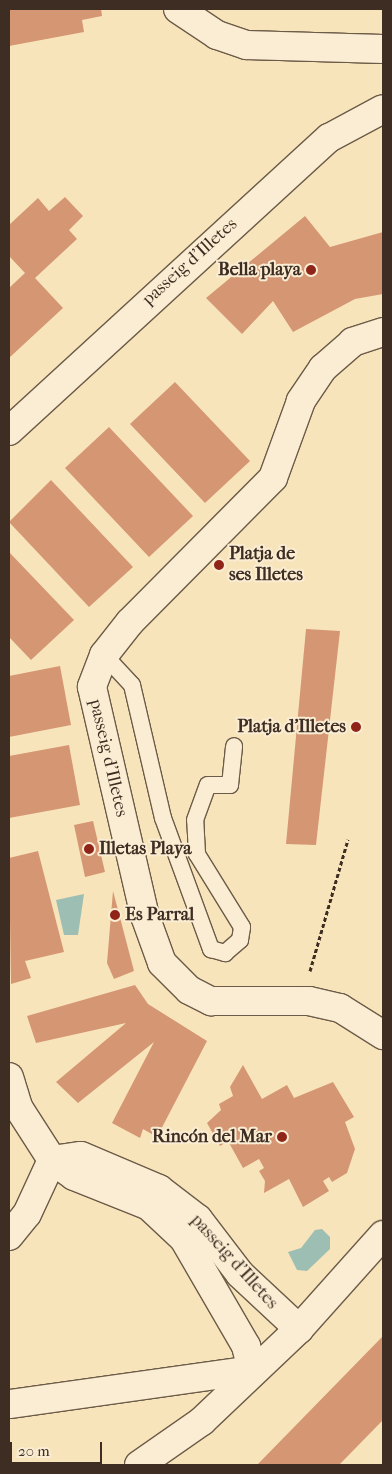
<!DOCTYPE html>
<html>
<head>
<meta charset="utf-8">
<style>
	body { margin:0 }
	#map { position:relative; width:392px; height:1474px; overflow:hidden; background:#f8e4bb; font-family:"IM FELL French Canon",serif }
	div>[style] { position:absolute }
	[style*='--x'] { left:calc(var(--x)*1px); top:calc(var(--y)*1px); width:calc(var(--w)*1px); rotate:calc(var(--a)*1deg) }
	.water>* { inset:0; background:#9dbeb3 }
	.building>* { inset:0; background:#d59673 }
	.path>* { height:3px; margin-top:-1.5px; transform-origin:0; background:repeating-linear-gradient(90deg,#3e2d22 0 4px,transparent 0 6.5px) }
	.roads { filter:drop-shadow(1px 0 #6c5b48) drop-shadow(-1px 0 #6c5b48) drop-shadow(0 1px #6c5b48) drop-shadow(0 -1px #6c5b48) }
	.service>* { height:16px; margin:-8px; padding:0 8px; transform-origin:8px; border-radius:8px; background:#faedd3 }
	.minor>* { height:28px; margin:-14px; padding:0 14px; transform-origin:14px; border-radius:14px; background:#faedd3 }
	.dots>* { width:14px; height:14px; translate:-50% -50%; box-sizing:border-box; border:2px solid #faedd3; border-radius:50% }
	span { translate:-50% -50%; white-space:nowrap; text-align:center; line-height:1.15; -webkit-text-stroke:4px #faedd3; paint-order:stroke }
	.street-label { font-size:18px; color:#3e2d22 }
	.poi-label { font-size:18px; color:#3e2d22; font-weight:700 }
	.right { translate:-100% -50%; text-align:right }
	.left { translate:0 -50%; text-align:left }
	.frame { position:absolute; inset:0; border:10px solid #3e2d22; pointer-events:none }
	.scale { position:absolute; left:10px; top:1442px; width:92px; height:22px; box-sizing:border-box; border:2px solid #3e2d22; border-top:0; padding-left:6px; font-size:15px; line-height:18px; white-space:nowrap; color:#3e2d22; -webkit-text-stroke:4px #faedd3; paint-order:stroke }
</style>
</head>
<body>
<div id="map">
	<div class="water">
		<div style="clip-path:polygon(84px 894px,78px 935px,64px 935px,56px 900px)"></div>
		<div style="clip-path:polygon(322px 1229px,330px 1237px,330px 1249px,307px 1271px,297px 1270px,288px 1252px,301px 1248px,315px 1230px)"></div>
	</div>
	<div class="building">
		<div style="clip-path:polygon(9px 9px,101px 9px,102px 16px,82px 20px,84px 32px,9px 46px)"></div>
		<div style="clip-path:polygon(65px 197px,83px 216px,69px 230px,77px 239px,35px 278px,63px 308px,9px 358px,9px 288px,25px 273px,9px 256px,9px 225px,38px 198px,49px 211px)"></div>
		<div style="clip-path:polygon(305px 216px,330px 247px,383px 232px,383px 294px,355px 299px,293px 332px,273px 301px,242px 334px,206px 298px)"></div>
		<div style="clip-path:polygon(175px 382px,250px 461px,205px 503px,130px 424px)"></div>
		<div style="clip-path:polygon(109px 427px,193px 516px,149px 557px,65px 468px)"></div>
		<div style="clip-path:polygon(51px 480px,133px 567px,89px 607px,9px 522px)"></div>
		<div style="clip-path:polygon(9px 552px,74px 620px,31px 660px,9px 637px)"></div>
		<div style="clip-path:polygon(306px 629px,340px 631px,316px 845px,286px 844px)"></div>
		<div style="clip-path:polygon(60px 666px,71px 725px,9px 737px,9px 676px)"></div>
		<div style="clip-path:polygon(69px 745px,80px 805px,9px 818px,9px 756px)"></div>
		<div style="clip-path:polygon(93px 821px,105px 872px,85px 877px,74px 825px)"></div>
		<div style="clip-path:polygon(38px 851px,64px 952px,25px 961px,31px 978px,11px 984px,9px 858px)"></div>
		<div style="clip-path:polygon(113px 891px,134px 971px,114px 979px,107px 963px)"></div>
		<div style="clip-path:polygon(135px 985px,148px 1004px,207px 1041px,157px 1137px,143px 1129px,140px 1138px,112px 1123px,154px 1042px,78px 1103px,56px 1082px,126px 1023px,36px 1043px,27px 1016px)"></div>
		<div style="clip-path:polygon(243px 1065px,262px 1099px,287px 1085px,294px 1098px,333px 1082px,354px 1117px,345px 1122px,355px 1149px,347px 1173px,332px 1182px,329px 1177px,323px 1181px,329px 1191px,303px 1207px,289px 1179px,264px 1193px,265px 1181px,259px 1171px,264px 1168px,259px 1159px,243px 1168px,228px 1141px,220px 1146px,207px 1123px,221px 1110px,219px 1104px,233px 1096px,230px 1087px)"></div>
		<div style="clip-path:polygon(383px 1336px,383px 1420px,339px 1465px,257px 1465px)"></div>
	</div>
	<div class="path">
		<div style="--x:310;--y:971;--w:137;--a:-73.9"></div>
	</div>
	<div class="roads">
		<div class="service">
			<div style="--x:104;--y:655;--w:41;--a:47"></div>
			<div style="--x:132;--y:685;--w:137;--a:76.9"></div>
			<div style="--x:163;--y:818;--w:140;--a:69.9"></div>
			<div style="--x:211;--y:949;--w:15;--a:16"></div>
			<div style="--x:225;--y:953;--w:20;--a:-41"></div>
			<div style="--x:240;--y:940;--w:13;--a:-81"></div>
			<div style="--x:242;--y:927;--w:86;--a:-121.7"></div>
			<div style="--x:197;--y:854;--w:34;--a:-93"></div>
			<div style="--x:195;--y:820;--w:37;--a:-70"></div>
			<div style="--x:208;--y:785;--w:22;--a:0"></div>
			<div style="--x:230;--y:785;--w:39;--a:-84"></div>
		</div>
		<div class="minor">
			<div style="--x:178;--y:9;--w:47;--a:33.7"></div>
			<div style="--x:217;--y:35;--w:31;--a:19"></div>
			<div style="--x:246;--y:45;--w:137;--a:1.7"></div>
			<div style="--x:383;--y:332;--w:32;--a:162"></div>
			<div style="--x:353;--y:342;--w:40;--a:139"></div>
			<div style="--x:323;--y:368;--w:40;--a:124"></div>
			<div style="--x:301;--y:401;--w:82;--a:110"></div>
			<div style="--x:273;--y:478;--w:203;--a:134.8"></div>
			<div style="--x:130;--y:622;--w:42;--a:128.2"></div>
			<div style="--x:104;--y:655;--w:34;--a:111"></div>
			<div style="--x:92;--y:687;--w:235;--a:77"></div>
			<div style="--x:145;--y:916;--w:50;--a:70.1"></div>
			<div style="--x:162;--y:963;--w:38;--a:45"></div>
			<div style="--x:189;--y:990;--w:25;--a:27"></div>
			<div style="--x:211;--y:1001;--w:98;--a:0"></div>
			<div style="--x:309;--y:1001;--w:32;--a:13"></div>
			<div style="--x:340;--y:1008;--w:51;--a:32.1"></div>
			<div style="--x:9;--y:431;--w:434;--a:-42.5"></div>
			<div style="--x:329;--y:138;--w:61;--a:-28.2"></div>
			<div style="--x:9;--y:1077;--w:31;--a:73"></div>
			<div style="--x:18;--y:1107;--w:63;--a:57.3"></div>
			<div style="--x:52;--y:1160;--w:27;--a:36"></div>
			<div style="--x:74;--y:1176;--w:81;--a:21.8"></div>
			<div style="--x:149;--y:1206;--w:48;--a:43.3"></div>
			<div style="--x:184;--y:1239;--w:124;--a:59.9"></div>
			<div style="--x:246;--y:1346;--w:25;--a:76"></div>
			<div style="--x:252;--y:1370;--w:245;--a:172"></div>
			<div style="--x:52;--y:1160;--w:29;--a:-8"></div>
			<div style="--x:81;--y:1156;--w:85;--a:22.9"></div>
			<div style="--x:159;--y:1189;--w:49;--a:37.6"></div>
			<div style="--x:198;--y:1219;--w:69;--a:52.6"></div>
			<div style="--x:240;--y:1274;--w:81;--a:43"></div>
			<div style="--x:9;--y:1236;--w:28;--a:-51"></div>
			<div style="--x:27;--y:1214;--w:60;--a:-65.2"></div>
			<div style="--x:139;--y:1465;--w:77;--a:-34.9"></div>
			<div style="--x:202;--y:1421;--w:134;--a:-43.5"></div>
			<div style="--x:299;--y:1329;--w:126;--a:-48.2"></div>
		</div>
	</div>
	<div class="dots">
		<div style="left:311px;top:270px;background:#8f2418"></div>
		<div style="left:219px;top:565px;background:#8f2418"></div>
		<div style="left:356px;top:727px;background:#8f2418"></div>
		<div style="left:89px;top:849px;background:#8f2418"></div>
		<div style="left:115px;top:915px;background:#8f2418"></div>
		<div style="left:282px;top:1137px;background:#8f2418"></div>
	</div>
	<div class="street-label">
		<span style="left:190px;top:262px;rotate:-42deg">passeig d'Illetes</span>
		<span style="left:108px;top:758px;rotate:77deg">passeig d'Illetes</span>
		<span style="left:234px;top:1262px;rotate:48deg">passeig d'Illetes</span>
	</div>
	<div class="poi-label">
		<span class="right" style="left:301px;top:270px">Bella playa</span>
		<span class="left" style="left:229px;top:565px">Platja de<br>ses Illetes</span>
		<span class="right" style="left:346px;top:727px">Platja d'Illetes</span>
		<span class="left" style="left:99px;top:849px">Illetas Playa</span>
		<span class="left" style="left:125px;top:915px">Es Parral</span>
		<span class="right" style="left:272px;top:1137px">Rincón del Mar</span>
	</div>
	<div class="frame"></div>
	<div class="scale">20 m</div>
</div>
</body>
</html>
